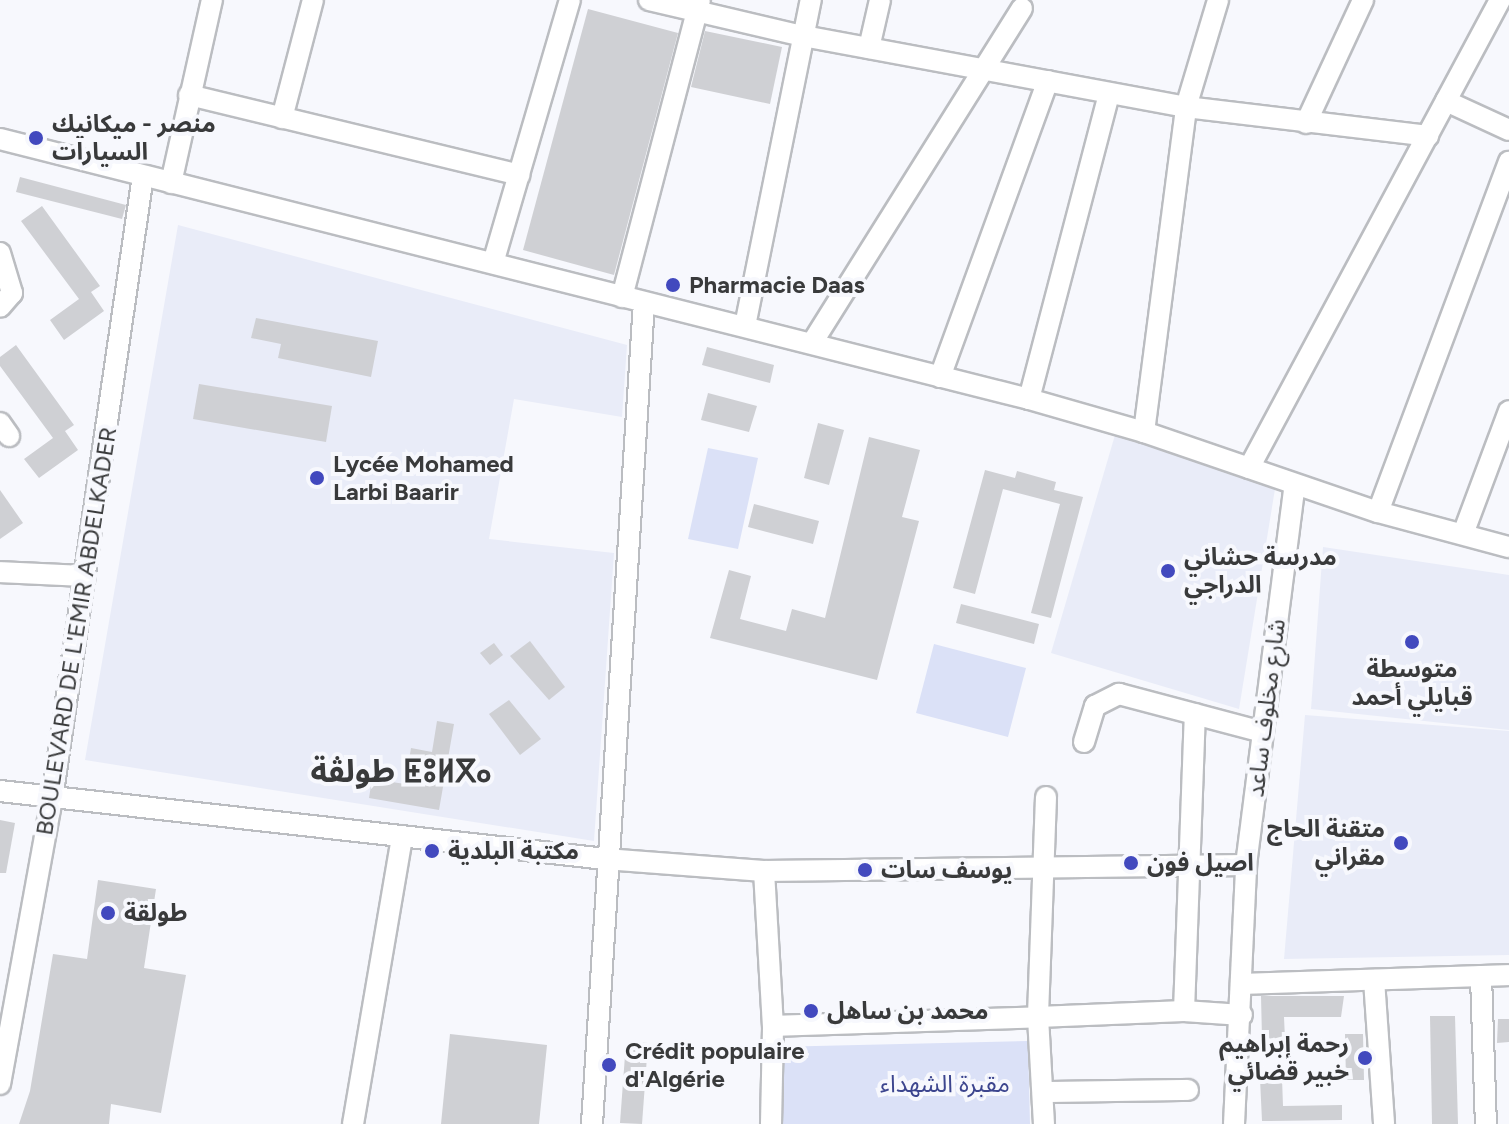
<!DOCTYPE html>
<html>
<head>
<meta charset="utf-8">
<style>
	body { margin:0 }
	#map { position:relative; width:1509px; height:1124px; overflow:hidden; background:#f7f8fd; font-family:Figtree,"Noto Sans Arabic","Noto Sans Tifinagh",sans-serif }
	div>[style] { position:absolute }
	[style*='--x'] { left:calc(var(--x)*1px); top:calc(var(--y)*1px); width:calc(var(--w)*1px); rotate:calc(var(--a)*1deg) }
	.built>* { inset:0; background:#e9ecf8 }
	.green>* { inset:0; background:#dbe1f7 }
	.building>* { inset:0; background:#cfd0d4 }
	.roads { filter:drop-shadow(2px 0 #bbbdc1) drop-shadow(-2px 0 #bbbdc1) drop-shadow(0 2px #bbbdc1) drop-shadow(0 -2px #bbbdc1) }
	.minor>* { height:20px; margin:-10px; padding:0 10px; transform-origin:10px; border-radius:10px; background:#fff }
	.dots>* { width:22px; height:22px; translate:-50% -50%; box-sizing:border-box; border:4px solid #f7f8fd; border-radius:50% }
	span { translate:-50% -50%; white-space:nowrap; text-align:center; line-height:1.15; -webkit-text-stroke:8px #f7f8fd; paint-order:stroke }
	.poi-label { font-size:24px; color:#393a3b; font-weight:700 }
	.left { translate:0 -50%; text-align:left }
	.right { translate:-100% -50%; text-align:right }
	.street-label { font-size:24px; color:#393a3b }
	.park-label { font-size:24px; color:#3c458e }
	.district-label { font-size:32px; color:#393a3b; font-weight:700 }
</style>
</head>
<body>
<div id="map">
	<div class="built">
		<div style="clip-path:polygon(178px 225px,627px 345px,622px 417px,514px 399px,489px 539px,614px 553px,594px 841px,85px 760px)"></div>
		<div style="clip-path:polygon(1115px 435px,1275px 489px,1239px 709px,1051px 653px)"></div>
		<div style="clip-path:polygon(1323px 547px,1509px 575px,1509px 730px,1311px 709px)"></div>
		<div style="clip-path:polygon(1305px 715px,1509px 731px,1509px 955px,1284px 959px)"></div>
	</div>
	<div class="green">
		<div style="clip-path:polygon(708px 448px,758px 458px,738px 549px,688px 539px)"></div>
		<div style="clip-path:polygon(934px 644px,1026px 668px,1008px 737px,916px 713px)"></div>
		<div style="clip-path:polygon(1028px 1041px,1030px 1124px,776px 1124px,773px 1047px)"></div>
	</div>
	<div class="building">
		<div style="clip-path:polygon(588px 9px,678px 33px,614px 275px,523px 250px)"></div>
		<div style="clip-path:polygon(705px 31px,782px 47px,770px 104px,691px 87px)"></div>
		<div style="clip-path:polygon(20px 177px,126px 205px,122px 219px,16px 192px)"></div>
		<div style="clip-path:polygon(42px 206px,100px 286px,91px 292px,104px 311px,64px 340px,50px 320px,79px 299px,21px 221px)"></div>
		<div style="clip-path:polygon(256px 318px,378px 341px,371px 377px,278px 358px,281px 344px,251px 338px)"></div>
		<div style="clip-path:polygon(16px 345px,74px 425px,65px 431px,78px 450px,39px 478px,24px 459px,53px 438px,0 366px,0 357px)"></div>
		<div style="clip-path:polygon(707px 347px,774px 365px,770px 383px,702px 365px)"></div>
		<div style="clip-path:polygon(199px 384px,332px 406px,326px 442px,193px 419px)"></div>
		<div style="clip-path:polygon(708px 393px,757px 406px,749px 432px,701px 420px)"></div>
		<div style="clip-path:polygon(818px 423px,844px 430px,829px 485px,804px 478px)"></div>
		<div style="clip-path:polygon(869px 437px,920px 450px,902px 517px,919px 521px,877px 680px,710px 638px,729px 570px,751px 576px,740px 619px,786px 631px,792px 609px,825px 618px)"></div>
		<div style="clip-path:polygon(985px 470px,1015px 478px,1017px 471px,1056px 482px,1054px 490px,1083px 497px,1051px 618px,1031px 613px,1060px 504px,1003px 489px,975px 594px,953px 588px)"></div>
		<div style="clip-path:polygon(0 490px,23px 523px,0 539px)"></div>
		<div style="clip-path:polygon(754px 504px,819px 521px,813px 544px,748px 527px)"></div>
		<div style="clip-path:polygon(961px 604px,1039px 624px,1034px 644px,956px 623px)"></div>
		<div style="clip-path:polygon(530px 641px,565px 687px,549px 700px,510px 656px)"></div>
		<div style="clip-path:polygon(494px 643px,503px 655px,490px 665px,480px 653px)"></div>
		<div style="clip-path:polygon(509px 700px,541px 739px,520px 755px,489px 714px)"></div>
		<div style="clip-path:polygon(437px 721px,454px 724px,439px 810px,369px 798px,372px 779px,405px 784px,411px 748px,432px 752px)"></div>
		<div style="clip-path:polygon(0 820px,15px 823px,6px 873px,0 873px)"></div>
		<div style="clip-path:polygon(98px 880px,156px 889px,144px 968px,186px 975px,161px 1113px,111px 1104px,109px 1124px,19px 1124px,30px 1091px,53px 954px,87px 959px)"></div>
		<div style="clip-path:polygon(1261px 996px,1344px 996px,1341px 1017px,1284px 1017px,1285px 1039px,1262px 1038px)"></div>
		<div style="clip-path:polygon(1430px 1016px,1455px 1016px,1458px 1124px,1432px 1124px)"></div>
		<div style="clip-path:polygon(1498px 1019px,1509px 1019px,1509px 1042px,1497px 1043px)"></div>
		<div style="clip-path:polygon(450px 1034px,547px 1045px,539px 1124px,441px 1124px)"></div>
		<div style="clip-path:polygon(1345px 1034px,1363px 1034px,1364px 1080px,1346px 1080px)"></div>
		<div style="clip-path:polygon(626px 1042px,648px 1043px,642px 1124px,620px 1123px)"></div>
		<div style="clip-path:polygon(1282px 1078px,1283px 1106px,1342px 1105px,1342px 1120px,1262px 1121px,1260px 1079px)"></div>
	</div>
	<div class="roads">
		<div class="minor">
			<div style="--x:649;--y:0;--w:158;--a:13.2"></div>
			<div style="--x:803;--y:36;--w:390;--a:10.5"></div>
			<div style="--x:1186;--y:107;--w:244;--a:6.8"></div>
			<div style="--x:869;--y:48;--w:49;--a:-77.1"></div>
			<div style="--x:189;--y:95;--w:340;--a:13.6"></div>
			<div style="--x:1446;--y:101;--w:69;--a:24.7"></div>
			<div style="--x:282;--y:118;--w:122;--a:-75.3"></div>
			<div style="--x:1306;--y:123;--w:136;--a:-65.1"></div>
			<div style="--x:0;--y:139;--w:1061;--a:14.18"></div>
			<div style="--x:1029;--y:399;--w:120;--a:16"></div>
			<div style="--x:1144;--y:432;--w:247;--a:18.9"></div>
			<div style="--x:1378;--y:512;--w:136;--a:15"></div>
			<div style="--x:171;--y:183;--w:188;--a:-77.4"></div>
			<div style="--x:0;--y:253;--w:42;--a:73.3"></div>
			<div style="--x:12;--y:293;--w:18;--a:131"></div>
			<div style="--x:493;--y:263;--w:274;--a:-73.7"></div>
			<div style="--x:622;--y:297;--w:307;--a:-75.3"></div>
			<div style="--x:745;--y:326;--w:333;--a:-78.6"></div>
			<div style="--x:812;--y:343;--w:395;--a:-57.9"></div>
			<div style="--x:940;--y:377;--w:315;--a:-70"></div>
			<div style="--x:1029;--y:399;--w:316;--a:-75.3"></div>
			<div style="--x:0;--y:423;--w:16;--a:55"></div>
			<div style="--x:1144;--y:432;--w:328;--a:-82.6"></div>
			<div style="--x:1186;--y:107;--w:112;--a:-73.3"></div>
			<div style="--x:1249;--y:468;--w:531;--a:-61.79"></div>
			<div style="--x:1378;--y:512;--w:374;--a:-69.5"></div>
			<div style="--x:1463;--y:534;--w:131;--a:-69.5"></div>
			<div style="--x:0;--y:572;--w:85;--a:2.7"></div>
			<div style="--x:1084;--y:742;--w:38;--a:-73"></div>
			<div style="--x:1095;--y:706;--w:27;--a:-27"></div>
			<div style="--x:1119;--y:694;--w:149;--a:14.8"></div>
			<div style="--x:0;--y:791;--w:609;--a:6.41"></div>
			<div style="--x:605;--y:859;--w:159;--a:4.3"></div>
			<div style="--x:764;--y:871;--w:482;--a:-0.7"></div>
			<div style="--x:1046;--y:797;--w:220;--a:92.1"></div>
			<div style="--x:1038;--y:1017;--w:146;--a:-2.4"></div>
			<div style="--x:1184;--y:1011;--w:58;--a:3.9"></div>
			<div style="--x:764;--y:871;--w:155;--a:86.7"></div>
			<div style="--x:773;--y:1026;--w:265;--a:-1.9"></div>
			<div style="--x:1038;--y:1017;--w:107;--a:86.8"></div>
			<div style="--x:1481;--y:976;--w:148;--a:88.1"></div>
			<div style="--x:1374;--y:980;--w:144;--a:86"></div>
			<div style="--x:1243;--y:984;--w:266;--a:-1.9"></div>
			<div style="--x:1184;--y:1011;--w:297;--a:-87.9"></div>
			<div style="--x:0;--y:1084;--w:291;--a:-79.7"></div>
			<div style="--x:52;--y:798;--w:629;--a:-81.68"></div>
			<div style="--x:1043;--y:1092;--w:145;--a:-0.8"></div>
			<div style="--x:353;--y:1124;--w:292;--a:-80.3"></div>
			<div style="--x:592;--y:1124;--w:823;--a:-86.38"></div>
			<div style="--x:771;--y:1124;--w:98;--a:-88.8"></div>
			<div style="--x:1234;--y:1124;--w:259;--a:-87.3"></div>
			<div style="--x:1246;--y:865;--w:383;--a:-82.7"></div>
		</div>
	</div>
	<div class="dots">
		<div style="left:36px;top:138px;background:#4249be"></div>
		<div style="left:673px;top:285px;background:#4249be"></div>
		<div style="left:317px;top:478px;background:#4249be"></div>
		<div style="left:1168px;top:571px;background:#4249be"></div>
		<div style="left:1412px;top:642px;background:#4249be"></div>
		<div style="left:1401px;top:843px;background:#4249be"></div>
		<div style="left:432px;top:851px;background:#4249be"></div>
		<div style="left:1131px;top:863px;background:#4249be"></div>
		<div style="left:865px;top:870px;background:#4249be"></div>
		<div style="left:108px;top:913px;background:#4249be"></div>
		<div style="left:811px;top:1011px;background:#4249be"></div>
		<div style="left:1365px;top:1058px;background:#4249be"></div>
		<div style="left:609px;top:1065px;background:#4249be"></div>
	</div>
	<div class="poi-label">
		<span class="left" style="left:52px;top:138px">منصر - ميكانيك<br>السيارات</span>
		<span class="left" style="left:689px;top:285px">Pharmacie Daas</span>
		<span class="left" style="left:333px;top:478px">Lycée Mohamed<br>Larbi Baarir</span>
		<span class="left" style="left:1184px;top:571px">مدرسة حشاني<br>الدراجي</span>
		<span style="left:1412px;top:683px">متوسطة<br>قبايلي أحمد</span>
		<span class="right" style="left:1385px;top:843px">متقنة الحاج<br>مقراني</span>
		<span class="left" style="left:448px;top:851px">مكتبة البلدية</span>
		<span class="left" style="left:1147px;top:863px">اصيل فون</span>
		<span class="left" style="left:881px;top:870px">يوسف سات</span>
		<span class="left" style="left:124px;top:913px">طولقة</span>
		<span class="left" style="left:827px;top:1011px">محمد بن ساهل</span>
		<span class="right" style="left:1349px;top:1058px">رحمة إبراهيم<br>خبير قضائي</span>
		<span class="left" style="left:625px;top:1065px">Crédit populaire<br>d'Algérie</span>
	</div>
	<div class="street-label">
		<span style="left:76px;top:631px;rotate:-81deg">BOULEVARD DE L'EMIR ABDELKADER</span>
		<span style="left:1266px;top:708px;rotate:-83deg">شارع مخلوف ساعد</span>
	</div>
	<div class="park-label">
		<span style="left:945px;top:1084px">مقبرة الشهداء</span>
	</div>
	<div class="district-label">
		<span style="left:401px;top:771px">طولڤة ⵟⵓⵍⴳⴰ</span>
	</div>
</div>
</body>
</html>
